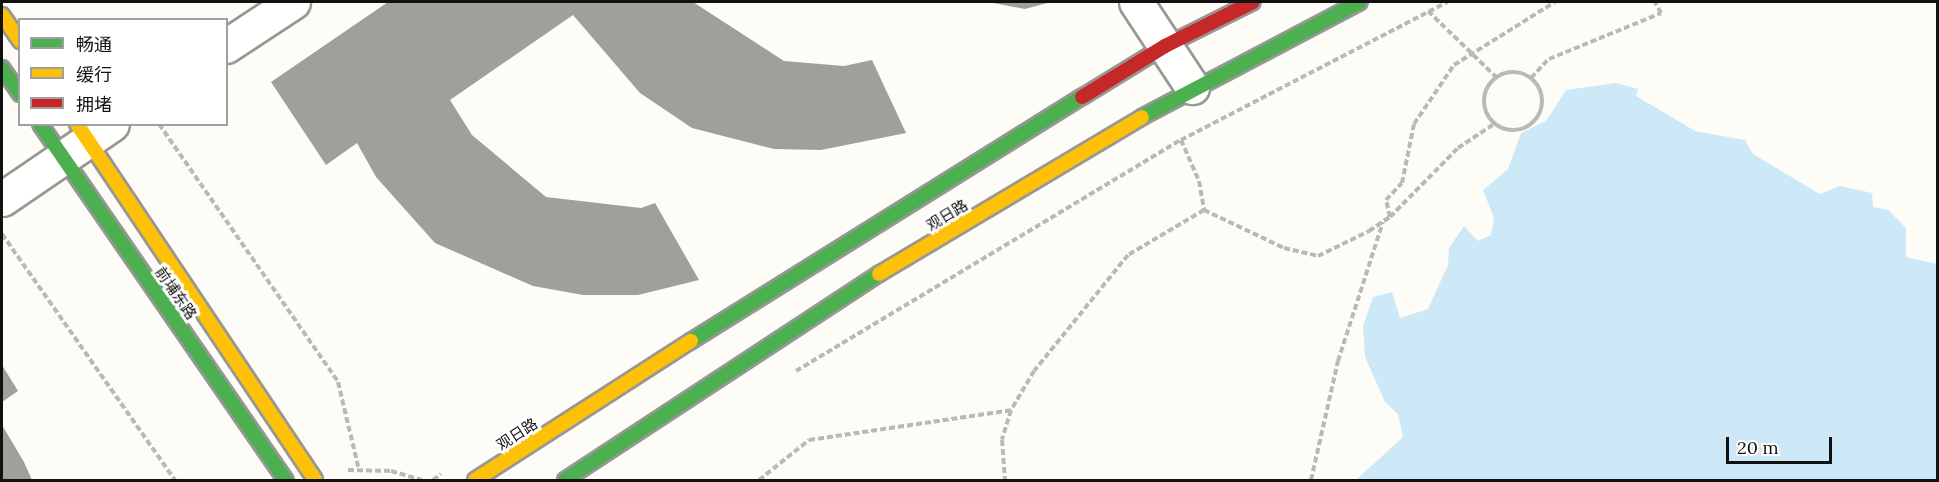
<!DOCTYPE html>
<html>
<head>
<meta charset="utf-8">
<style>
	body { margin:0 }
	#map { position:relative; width:1939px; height:482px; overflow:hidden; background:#fdfcf7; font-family:Lora,"Noto Sans SC",serif }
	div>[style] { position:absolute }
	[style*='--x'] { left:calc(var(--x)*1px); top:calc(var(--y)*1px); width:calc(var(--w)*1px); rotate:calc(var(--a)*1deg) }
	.water>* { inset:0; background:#cde8f7 }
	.building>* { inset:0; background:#a19f9c }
	.path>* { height:4px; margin-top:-2px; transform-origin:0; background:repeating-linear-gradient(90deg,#b9b9b8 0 6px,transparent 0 9px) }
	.path>.ring { margin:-2px; padding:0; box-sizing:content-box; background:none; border:4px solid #b9b9b8; border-radius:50% }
	.roads { filter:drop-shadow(2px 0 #979795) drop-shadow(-2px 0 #979795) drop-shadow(0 2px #979795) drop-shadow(0 -2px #979795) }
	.street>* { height:33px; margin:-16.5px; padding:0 16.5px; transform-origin:16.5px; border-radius:16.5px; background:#fffffe }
	.fast>* { height:14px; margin:-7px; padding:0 7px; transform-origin:7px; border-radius:7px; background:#4caf50 }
	.slow>* { height:14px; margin:-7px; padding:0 7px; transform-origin:7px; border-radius:7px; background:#ffc107 }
	.jam>* { height:14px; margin:-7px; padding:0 7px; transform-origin:7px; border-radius:7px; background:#c62828 }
	span { translate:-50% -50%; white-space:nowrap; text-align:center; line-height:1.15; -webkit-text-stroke:6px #fff; paint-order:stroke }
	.street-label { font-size:15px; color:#111 }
	.frame { position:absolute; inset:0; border:3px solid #111; pointer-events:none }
	.legend { position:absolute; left:18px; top:18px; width:210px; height:108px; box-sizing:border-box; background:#fff; border:2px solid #a0a0a0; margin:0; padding:8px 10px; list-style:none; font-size:18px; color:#111 }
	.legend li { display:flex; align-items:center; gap:12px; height:30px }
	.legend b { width:30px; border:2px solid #a0a0a0 }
	.scale { position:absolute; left:1726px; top:437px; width:106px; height:27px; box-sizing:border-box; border:3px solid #111; border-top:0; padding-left:8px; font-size:18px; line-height:21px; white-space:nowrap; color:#111; -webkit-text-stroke:4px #fff; paint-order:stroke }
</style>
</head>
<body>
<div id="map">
	<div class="water">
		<div style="clip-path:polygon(1616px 83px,1638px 89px,1636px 96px,1695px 131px,1745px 140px,1753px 154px,1820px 194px,1840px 186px,1872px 193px,1873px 207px,1888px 210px,1906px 228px,1906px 257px,1937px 264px,1937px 480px,1356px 480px,1403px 437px,1398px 414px,1385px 402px,1365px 357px,1363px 326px,1373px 297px,1392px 292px,1400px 318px,1428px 309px,1448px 265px,1449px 248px,1464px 226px,1478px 241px,1491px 235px,1494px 218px,1483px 190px,1508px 169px,1521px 133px,1546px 121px,1566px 90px)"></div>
	</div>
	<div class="building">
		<div style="clip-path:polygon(388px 2px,693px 2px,784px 61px,844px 66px,872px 60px,906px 133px,821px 150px,774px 149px,692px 128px,640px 93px,573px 15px,450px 100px,472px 135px,546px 197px,641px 208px,655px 203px,699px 280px,638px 295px,583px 295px,533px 286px,435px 243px,376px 177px,357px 143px,326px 165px,271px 82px)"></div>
		<div style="clip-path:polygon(988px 2px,1051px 2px,1025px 9px)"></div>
		<div style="clip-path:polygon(2px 365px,18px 391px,2px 402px)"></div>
		<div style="clip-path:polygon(2px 425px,24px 462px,32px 480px,2px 480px)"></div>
	</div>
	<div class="path">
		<div style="--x:1428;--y:11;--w:95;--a:44.1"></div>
		<div class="ring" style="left:1484px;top:72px;width:54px;height:54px"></div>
		<div style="--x:1531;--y:78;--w:26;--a:-47"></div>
		<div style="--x:1549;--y:59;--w:121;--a:-22.3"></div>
		<div style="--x:1661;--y:13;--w:13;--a:-119"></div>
		<div style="--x:159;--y:124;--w:314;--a:55.2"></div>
		<div style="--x:338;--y:382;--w:90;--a:76.6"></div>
		<div style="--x:1181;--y:140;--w:300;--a:-27.4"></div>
		<div style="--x:1204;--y:210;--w:89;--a:25.4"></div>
		<div style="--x:1284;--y:248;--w:35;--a:13"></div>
		<div style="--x:1318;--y:256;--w:57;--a:-26.1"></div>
		<div style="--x:1369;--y:231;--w:25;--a:-34"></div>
		<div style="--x:1390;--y:217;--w:17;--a:-103"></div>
		<div style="--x:1386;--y:200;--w:23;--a:-47"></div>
		<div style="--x:1402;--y:183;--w:60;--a:-78.5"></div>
		<div style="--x:1414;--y:124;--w:71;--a:-55.9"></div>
		<div style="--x:1454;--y:65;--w:119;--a:-32"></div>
		<div style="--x:1390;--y:217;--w:97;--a:-45.4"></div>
		<div style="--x:1458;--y:148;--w:43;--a:-33.7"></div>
		<div style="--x:2;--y:234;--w:301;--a:54.9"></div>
		<div style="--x:796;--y:371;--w:449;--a:-31"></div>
		<div style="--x:1181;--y:140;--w:45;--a:66.3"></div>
		<div style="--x:1199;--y:181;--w:29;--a:80"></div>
		<div style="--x:1204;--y:210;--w:88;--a:149.4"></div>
		<div style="--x:1128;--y:255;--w:149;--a:129"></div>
		<div style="--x:1034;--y:371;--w:45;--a:120.5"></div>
		<div style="--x:1011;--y:410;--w:31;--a:107"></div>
		<div style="--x:1002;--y:440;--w:40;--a:85.7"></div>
		<div style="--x:348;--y:470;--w:43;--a:1.3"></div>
		<div style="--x:391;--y:471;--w:32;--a:16"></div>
		<div style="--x:433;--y:480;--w:10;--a:-37"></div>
		<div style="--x:759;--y:480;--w:64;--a:-38.7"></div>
		<div style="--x:809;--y:440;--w:204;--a:-8.4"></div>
		<div style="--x:1311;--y:480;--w:122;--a:-77.2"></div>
		<div style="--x:1338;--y:361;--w:146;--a:-72.1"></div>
	</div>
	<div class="roads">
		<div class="street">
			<div style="--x:1136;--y:2;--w:102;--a:56.6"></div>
			<div style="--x:226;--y:46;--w:80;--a:-33.3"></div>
			<div style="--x:2;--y:199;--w:133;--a:-34.3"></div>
		</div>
		<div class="fast">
			<div style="--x:2;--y:68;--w:32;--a:55"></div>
			<div style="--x:1142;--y:117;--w:246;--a:-27.8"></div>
			<div style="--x:40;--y:124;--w:433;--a:55.4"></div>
			<div style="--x:691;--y:341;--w:461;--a:-32"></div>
			<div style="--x:565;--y:480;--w:376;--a:-33.3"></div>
		</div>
		<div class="slow">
			<div style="--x:2;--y:15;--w:32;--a:55"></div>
			<div style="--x:77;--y:124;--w:428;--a:56.2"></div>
			<div style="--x:879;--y:274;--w:306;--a:-30.8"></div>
			<div style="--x:475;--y:480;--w:257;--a:-32.8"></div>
		</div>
		<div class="jam">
			<div style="--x:1082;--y:97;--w:97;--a:-31.6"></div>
			<div style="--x:1165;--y:46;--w:98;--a:-26.6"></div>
		</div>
	</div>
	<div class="street-label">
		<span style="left:947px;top:215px;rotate:-31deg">观日路</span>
		<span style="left:176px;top:293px;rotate:55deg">前埔东路</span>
		<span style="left:517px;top:434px;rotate:-33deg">观日路</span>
	</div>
	<div class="frame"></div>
	<ul class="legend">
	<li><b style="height:8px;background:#4caf50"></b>畅通</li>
	<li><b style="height:8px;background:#ffc107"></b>缓行</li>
	<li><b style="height:8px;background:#c62828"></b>拥堵</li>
	</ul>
	<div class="scale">20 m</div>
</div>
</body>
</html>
